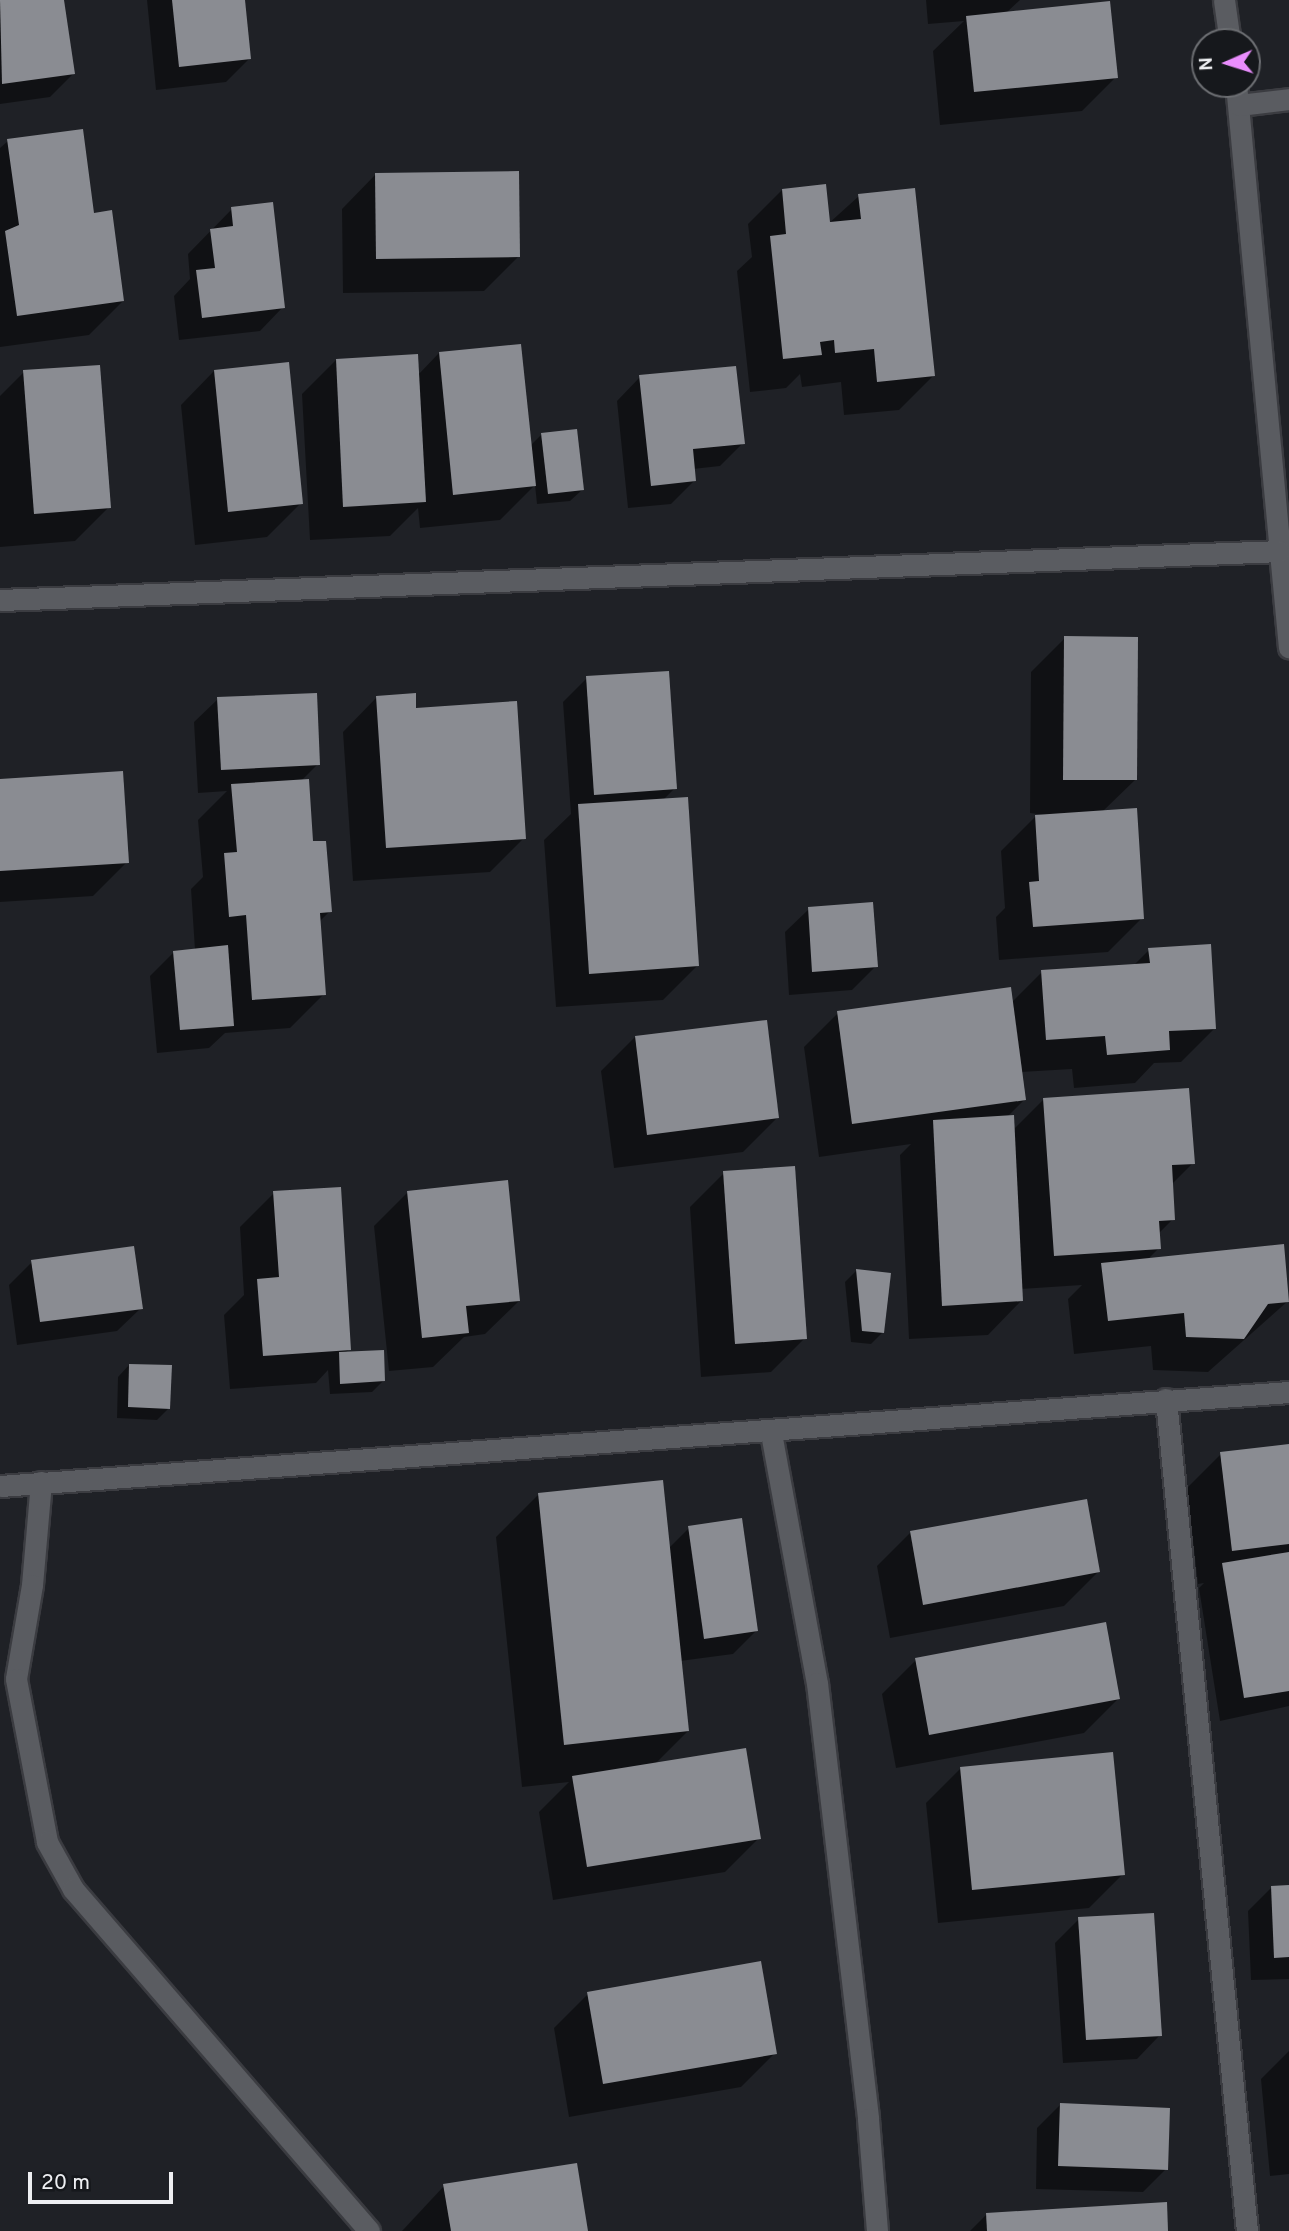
<!DOCTYPE html>
<html>
<head>
<meta charset="utf-8">
<style>
	body { margin:0 }
	#map { position:relative; width:1289px; height:2231px; overflow:hidden; background:#1f2126; font-family:Overpass,sans-serif }
	div>[style] { position:absolute }
	[style*='--x'] { left:calc(var(--x)*1px); top:calc(var(--y)*1px); width:calc(var(--w)*1px); rotate:calc(var(--a)*1deg) }
	.shadow>* { inset:0; background:#0007 }
	.building>* { inset:0; background:#8a8c92 }
	.roads { filter:drop-shadow(2px 0 #3b3c41) drop-shadow(-2px 0 #3b3c41) drop-shadow(0 2px #3b3c41) drop-shadow(0 -2px #3b3c41) }
	.minor>* { height:21px; margin:-10.5px; padding:0 10.5px; transform-origin:10.5px; border-radius:10.5px; background:#5a5c61 }
	span { translate:-50% -50%; white-space:nowrap; text-align:center; line-height:1.15; -webkit-text-stroke:7px #16181c; paint-order:stroke }
	.north { position:absolute; left:1191px; top:28px; width:70px; height:70px; box-sizing:border-box; background:#16181c; border:2px solid #6c6e72; border-radius:50%; rotate:267deg; font-size:19px; font-weight:700; line-height:28px; text-align:center; color:#eeeff2 }
	.north::after { content:''; display:block; margin:auto; width:24px; height:32px; background:#ea8dfd; clip-path:polygon(50% 0,100% 100%,50% 72%,0 100%) }
	.scale { position:absolute; left:28px; top:2172px; width:145px; height:32px; box-sizing:border-box; border:4px solid #eeeff2; border-top:0; padding-left:9px; font-size:21px; line-height:24px; white-space:nowrap; color:#eeeff2; -webkit-text-stroke:5px #16181c; paint-order:stroke }
</style>
</head>
<body>
<div id="map">
	<div class="shadow">
		<div style="clip-path:polygon(0 0,62px 0,73px 74px,50px 97px,0 104px)"></div>
		<div style="clip-path:polygon(147px 0,243px 0,249px 59px,226px 82px,156px 90px)"></div>
		<div style="clip-path:polygon(926px 0,1020px 0,1006px 13px,1116px 77px,1082px 111px,940px 125px,933px 51px,964px 21px,928px 24px)"></div>
		<div style="clip-path:polygon(8px 141px,93px 215px,123px 301px,89px 335px,0 347px,0 148px)"></div>
		<div style="clip-path:polygon(375px 175px,518px 257px,484px 291px,343px 293px,342px 209px)"></div>
		<div style="clip-path:polygon(782px 190px,828px 224px,859px 196px,933px 376px,899px 410px,844px 415px,841px 382px,802px 387px,800px 374px,786px 388px,750px 392px,737px 271px,752px 257px,748px 224px)"></div>
		<div style="clip-path:polygon(232px 209px,283px 307px,260px 331px,179px 340px,174px 296px,190px 279px,188px 254px)"></div>
		<div style="clip-path:polygon(439px 353px,530px 446px,542px 434px,582px 490px,570px 501px,537px 504px,535px 485px,500px 520px,420px 528px,418px 508px,390px 536px,310px 540px,302px 394px,336px 360px,417px 376px)"></div>
		<div style="clip-path:polygon(214px 371px,301px 503px,267px 537px,195px 545px,181px 405px)"></div>
		<div style="clip-path:polygon(24px 372px,109px 507px,75px 541px,0 547px,0 396px)"></div>
		<div style="clip-path:polygon(640px 377px,743px 443px,720px 466px,693px 469px,694px 481px,671px 504px,628px 508px,617px 401px)"></div>
		<div style="clip-path:polygon(1065px 638px,1135px 780px,1102px 812px,1142px 918px,1108px 952px,999px 960px,996px 917px,1005px 908px,1001px 851px,1035px 817px,1051px 816px,1030px 813px,1031px 672px)"></div>
		<div style="clip-path:polygon(587px 678px,675px 788px,663px 800px,697px 966px,663px 1000px,556px 1007px,544px 840px,571px 814px,563px 702px)"></div>
		<div style="clip-path:polygon(376px 698px,415px 710px,524px 838px,490px 872px,353px 881px,343px 732px)"></div>
		<div style="clip-path:polygon(218px 699px,318px 764px,301px 781px,311px 843px,330px 911px,319px 922px,324px 994px,290px 1028px,225px 1033px,209px 1048px,157px 1053px,150px 976px,174px 952px,195px 950px,191px 889px,203px 877px,198px 820px,227px 791px,198px 793px,194px 722px)"></div>
		<div style="clip-path:polygon(0 781px,127px 862px,93px 896px,0 902px)"></div>
		<div style="clip-path:polygon(809px 909px,876px 966px,852px 990px,789px 995px,785px 932px)"></div>
		<div style="clip-path:polygon(1149px 950px,1215px 1028px,1181px 1062px,1154px 1063px,1135px 1083px,1074px 1088px,1072px 1069px,1021px 1072px,1025px 1099px,1006px 1118px,1013px 1130px,1044px 1099px,1193px 1163px,1171px 1185px,1173px 1219px,1158px 1234px,1159px 1248px,1147px 1260px,1288px 1301px,1208px 1372px,1153px 1370px,1151px 1346px,1074px 1354px,1068px 1299px,1082px 1285px,1021px 1289px,1021px 1301px,988px 1335px,909px 1339px,900px 1155px,911px 1144px,819px 1157px,804px 1047px,838px 1013px,1011px 1003px,1042px 972px,1133px 966px)"></div>
		<div style="clip-path:polygon(635px 1037px,777px 1118px,743px 1152px,614px 1168px,601px 1071px)"></div>
		<div style="clip-path:polygon(724px 1173px,805px 1338px,771px 1372px,701px 1377px,690px 1207px)"></div>
		<div style="clip-path:polygon(408px 1192px,519px 1301px,485px 1334px,464px 1337px,433px 1367px,389px 1371px,374px 1226px)"></div>
		<div style="clip-path:polygon(274px 1193px,350px 1349px,345px 1353px,383px 1381px,372px 1392px,330px 1394px,328px 1370px,316px 1383px,230px 1389px,224px 1315px,244px 1295px,240px 1227px)"></div>
		<div style="clip-path:polygon(32px 1262px,141px 1308px,117px 1331px,17px 1345px,9px 1285px)"></div>
		<div style="clip-path:polygon(856px 1271px,882px 1333px,871px 1344px,851px 1342px,845px 1282px)"></div>
		<div style="clip-path:polygon(129px 1365px,169px 1408px,157px 1420px,117px 1418px,118px 1377px)"></div>
		<div style="clip-path:polygon(1289px 1446px,1289px 1706px,1220px 1721px,1199px 1588px,1204px 1583px,1198px 1584px,1187px 1488px,1221px 1454px)"></div>
		<div style="clip-path:polygon(538px 1495px,668px 1549px,689px 1528px,756px 1631px,733px 1654px,680px 1661px,688px 1731px,654px 1765px,759px 1838px,725px 1872px,553px 1900px,539px 1812px,569px 1782px,522px 1787px,496px 1537px)"></div>
		<div style="clip-path:polygon(910px 1533px,1098px 1572px,1064px 1606px,890px 1638px,877px 1566px)"></div>
		<div style="clip-path:polygon(916px 1660px,1118px 1699px,1084px 1733px,896px 1768px,882px 1694px)"></div>
		<div style="clip-path:polygon(960px 1769px,1123px 1874px,1089px 1908px,938px 1923px,926px 1803px)"></div>
		<div style="clip-path:polygon(1272px 1887px,1289px 1887px,1289px 1979px,1251px 1980px,1248px 1911px)"></div>
		<div style="clip-path:polygon(1079px 1919px,1160px 2035px,1137px 2059px,1063px 2063px,1055px 1943px)"></div>
		<div style="clip-path:polygon(588px 1994px,775px 2053px,741px 2087px,569px 2117px,554px 2028px)"></div>
		<div style="clip-path:polygon(1289px 2051px,1289px 2174px,1270px 2176px,1261px 2079px)"></div>
		<div style="clip-path:polygon(1060px 2105px,1166px 2169px,1143px 2192px,1036px 2189px,1037px 2128px)"></div>
		<div style="clip-path:polygon(444px 2186px,586px 2231px,402px 2231px)"></div>
		<div style="clip-path:polygon(987px 2214px,1167px 2231px,970px 2231px)"></div>
	</div>
	<div class="building">
		<div style="clip-path:polygon(0 0,64px 0,75px 74px,2px 84px)"></div>
		<div style="clip-path:polygon(172px 0,245px 0,251px 59px,179px 67px)"></div>
		<div style="clip-path:polygon(1110px 1px,1118px 78px,974px 92px,966px 16px)"></div>
		<div style="clip-path:polygon(83px 129px,94px 213px,112px 210px,124px 301px,17px 316px,5px 231px,19px 225px,7px 139px)"></div>
		<div style="clip-path:polygon(519px 171px,520px 257px,376px 259px,375px 173px)"></div>
		<div style="clip-path:polygon(826px 184px,830px 222px,861px 219px,858px 194px,915px 188px,935px 376px,877px 382px,874px 349px,835px 353px,834px 340px,820px 342px,822px 355px,783px 359px,770px 236px,786px 234px,782px 189px)"></div>
		<div style="clip-path:polygon(273px 202px,285px 308px,202px 318px,196px 270px,215px 268px,210px 229px,233px 226px,231px 207px)"></div>
		<div style="clip-path:polygon(521px 344px,536px 486px,453px 495px,439px 352px)"></div>
		<div style="clip-path:polygon(418px 354px,426px 502px,343px 507px,336px 359px)"></div>
		<div style="clip-path:polygon(289px 362px,303px 504px,228px 512px,214px 370px)"></div>
		<div style="clip-path:polygon(100px 365px,111px 508px,34px 514px,23px 370px)"></div>
		<div style="clip-path:polygon(736px 366px,745px 444px,693px 449px,696px 481px,651px 486px,639px 375px)"></div>
		<div style="clip-path:polygon(577px 429px,584px 490px,548px 494px,541px 433px)"></div>
		<div style="clip-path:polygon(1064px 636px,1138px 637px,1137px 780px,1063px 780px)"></div>
		<div style="clip-path:polygon(669px 671px,677px 789px,594px 795px,586px 676px)"></div>
		<div style="clip-path:polygon(317px 693px,320px 765px,221px 770px,217px 697px)"></div>
		<div style="clip-path:polygon(416px 693px,416px 708px,517px 701px,526px 839px,386px 848px,376px 696px)"></div>
		<div style="clip-path:polygon(123px 771px,129px 863px,0 871px,0 779px)"></div>
		<div style="clip-path:polygon(309px 779px,313px 841px,326px 841px,332px 912px,320px 913px,326px 995px,252px 1000px,246px 915px,229px 917px,224px 853px,237px 852px,231px 784px)"></div>
		<div style="clip-path:polygon(688px 797px,699px 966px,589px 974px,578px 804px)"></div>
		<div style="clip-path:polygon(1137px 808px,1144px 919px,1033px 927px,1029px 882px,1039px 881px,1035px 815px)"></div>
		<div style="clip-path:polygon(873px 902px,878px 967px,812px 972px,808px 907px)"></div>
		<div style="clip-path:polygon(1211px 944px,1216px 1029px,1169px 1031px,1170px 1050px,1107px 1055px,1105px 1036px,1046px 1040px,1041px 970px,1150px 963px,1148px 948px)"></div>
		<div style="clip-path:polygon(228px 945px,234px 1026px,180px 1030px,173px 951px)"></div>
		<div style="clip-path:polygon(1011px 987px,1026px 1100px,852px 1124px,837px 1011px)"></div>
		<div style="clip-path:polygon(767px 1020px,779px 1118px,647px 1135px,635px 1036px)"></div>
		<div style="clip-path:polygon(1189px 1088px,1195px 1164px,1172px 1165px,1175px 1220px,1159px 1221px,1161px 1249px,1054px 1256px,1043px 1098px)"></div>
		<div style="clip-path:polygon(1014px 1115px,1023px 1301px,942px 1306px,933px 1120px)"></div>
		<div style="clip-path:polygon(795px 1166px,807px 1339px,735px 1344px,723px 1171px)"></div>
		<div style="clip-path:polygon(508px 1180px,520px 1301px,466px 1306px,469px 1333px,422px 1338px,407px 1191px)"></div>
		<div style="clip-path:polygon(341px 1187px,351px 1350px,263px 1356px,257px 1279px,279px 1277px,273px 1191px)"></div>
		<div style="clip-path:polygon(1284px 1244px,1289px 1302px,1268px 1304px,1244px 1339px,1186px 1337px,1184px 1313px,1108px 1321px,1101px 1263px)"></div>
		<div style="clip-path:polygon(134px 1246px,143px 1309px,40px 1322px,31px 1260px)"></div>
		<div style="clip-path:polygon(856px 1269px,891px 1273px,884px 1333px,862px 1331px)"></div>
		<div style="clip-path:polygon(384px 1350px,385px 1381px,340px 1384px,339px 1352px)"></div>
		<div style="clip-path:polygon(129px 1364px,172px 1365px,170px 1409px,128px 1407px)"></div>
		<div style="clip-path:polygon(1289px 1444px,1289px 1544px,1232px 1551px,1220px 1452px)"></div>
		<div style="clip-path:polygon(663px 1480px,689px 1731px,564px 1745px,538px 1493px)"></div>
		<div style="clip-path:polygon(1087px 1499px,1100px 1572px,923px 1605px,910px 1531px)"></div>
		<div style="clip-path:polygon(742px 1518px,758px 1631px,704px 1639px,688px 1526px)"></div>
		<div style="clip-path:polygon(1289px 1552px,1289px 1691px,1244px 1698px,1222px 1563px)"></div>
		<div style="clip-path:polygon(1106px 1622px,1120px 1699px,929px 1735px,915px 1658px)"></div>
		<div style="clip-path:polygon(746px 1748px,761px 1839px,587px 1867px,572px 1776px)"></div>
		<div style="clip-path:polygon(1113px 1752px,1125px 1875px,972px 1890px,960px 1767px)"></div>
		<div style="clip-path:polygon(1289px 1885px,1289px 1957px,1274px 1958px,1271px 1886px)"></div>
		<div style="clip-path:polygon(1154px 1913px,1162px 2036px,1086px 2040px,1078px 1917px)"></div>
		<div style="clip-path:polygon(761px 1961px,777px 2054px,603px 2084px,587px 1992px)"></div>
		<div style="clip-path:polygon(1060px 2103px,1170px 2108px,1168px 2170px,1058px 2166px)"></div>
		<div style="clip-path:polygon(577px 2163px,588px 2231px,451px 2231px,443px 2184px)"></div>
		<div style="clip-path:polygon(1167px 2202px,1168px 2231px,987px 2231px,986px 2213px)"></div>
	</div>
	<div class="roads">
		<div class="minor">
			<div style="--x:1224;--y:0;--w:42;--a:81.9"></div>
			<div style="--x:1236;--y:84;--w:566;--a:84.63"></div>
			<div style="--x:1239;--y:105;--w:50;--a:-6.8"></div>
			<div style="--x:0;--y:600;--w:1280;--a:-2.19"></div>
			<div style="--x:1166;--y:1399;--w:836;--a:84.44"></div>
			<div style="--x:771;--y:1433;--w:254;--a:79.6"></div>
			<div style="--x:817;--y:1683;--w:439;--a:83.3"></div>
			<div style="--x:868;--y:2119;--w:112;--a:85.4"></div>
			<div style="--x:41;--y:1482;--w:103;--a:95"></div>
			<div style="--x:32;--y:1585;--w:95;--a:99.7"></div>
			<div style="--x:16;--y:1679;--w:166;--a:79.2"></div>
			<div style="--x:47;--y:1842;--w:54;--a:61"></div>
			<div style="--x:73;--y:1889;--w:452;--a:49.1"></div>
			<div style="--x:0;--y:1486;--w:1292;--a:-4.17"></div>
		</div>
	</div>
	<div class="north">N</div>
	<div class="scale">20 m</div>
</div>
</body>
</html>
